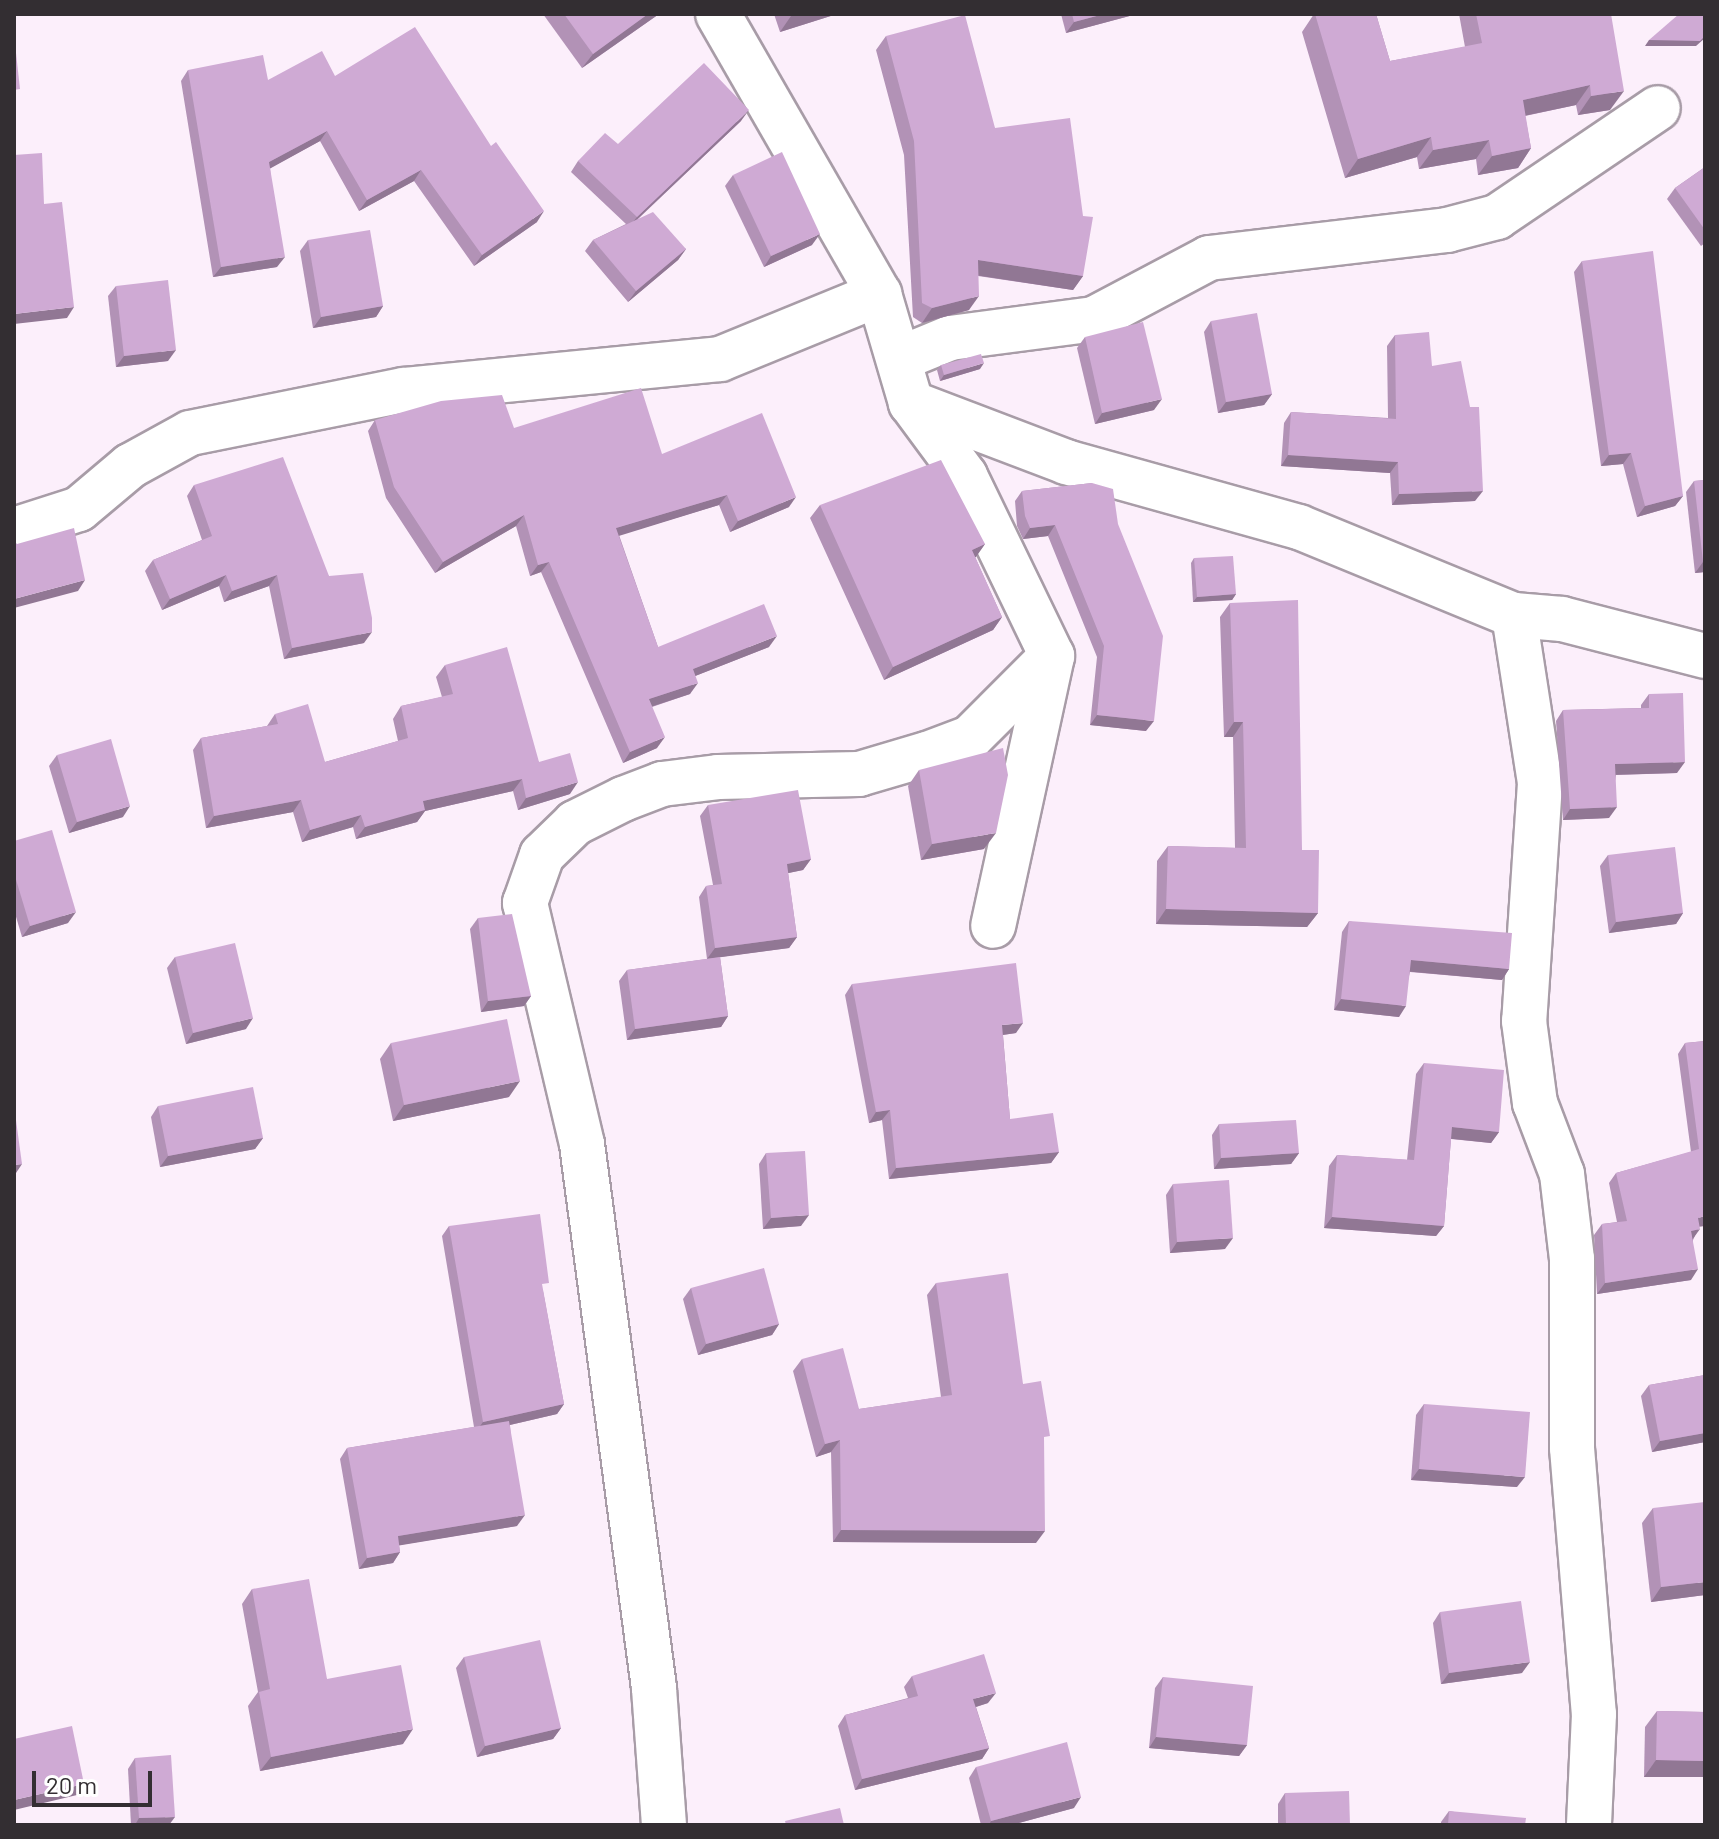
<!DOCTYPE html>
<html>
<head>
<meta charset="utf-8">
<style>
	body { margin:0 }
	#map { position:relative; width:1719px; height:1839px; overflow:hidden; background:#fceffb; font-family:Barlow,sans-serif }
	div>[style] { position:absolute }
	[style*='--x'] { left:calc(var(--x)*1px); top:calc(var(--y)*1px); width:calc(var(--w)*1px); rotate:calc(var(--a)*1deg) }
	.roads { filter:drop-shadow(2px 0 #a89ca7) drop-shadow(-2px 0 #a89ca7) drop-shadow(0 2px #a89ca7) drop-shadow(0 -2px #a89ca7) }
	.minor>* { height:44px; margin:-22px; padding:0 22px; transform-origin:22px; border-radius:22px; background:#fff }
	.wall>* { inset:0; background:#b292b6 }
	.shaded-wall>* { inset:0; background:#917794 }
	.building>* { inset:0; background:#cfaad4 }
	span { translate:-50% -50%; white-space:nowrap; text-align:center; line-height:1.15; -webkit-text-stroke:7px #fff; paint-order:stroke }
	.frame { position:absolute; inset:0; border:16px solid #332e32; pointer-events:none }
	.scale { position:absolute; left:32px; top:1771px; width:120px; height:36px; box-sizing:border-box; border:4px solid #332e32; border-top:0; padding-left:10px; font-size:24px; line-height:28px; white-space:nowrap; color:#332e32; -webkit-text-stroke:6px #fff; paint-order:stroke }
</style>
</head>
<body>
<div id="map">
	<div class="roads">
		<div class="minor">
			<div style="--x:718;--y:14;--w:323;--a:60.1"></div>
			<div style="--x:879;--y:294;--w:114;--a:73.6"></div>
			<div style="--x:911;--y:403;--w:91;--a:53.5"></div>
			<div style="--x:965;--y:476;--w:200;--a:64.2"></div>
			<div style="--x:1052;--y:656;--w:276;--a:102.3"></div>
			<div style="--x:899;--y:359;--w:55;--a:-22.4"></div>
			<div style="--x:950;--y:338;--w:145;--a:-7.5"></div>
			<div style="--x:1094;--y:319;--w:130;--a:-27.9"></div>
			<div style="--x:1209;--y:258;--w:240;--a:-6.7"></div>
			<div style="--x:1447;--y:230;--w:52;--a:-14.6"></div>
			<div style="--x:1497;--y:217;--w:194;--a:-34.1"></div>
			<div style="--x:911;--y:403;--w:166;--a:20.8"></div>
			<div style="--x:1066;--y:462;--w:242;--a:15.6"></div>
			<div style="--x:1299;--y:527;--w:232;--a:22.3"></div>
			<div style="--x:1514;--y:615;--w:48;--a:4.8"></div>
			<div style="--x:1562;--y:619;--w:148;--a:14.5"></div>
			<div style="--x:14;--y:530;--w:68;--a:-17.9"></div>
			<div style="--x:79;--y:509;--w:67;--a:-40.1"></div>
			<div style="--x:130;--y:466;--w:68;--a:-28.8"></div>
			<div style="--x:190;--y:433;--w:218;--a:-11.4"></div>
			<div style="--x:404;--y:390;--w:318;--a:-5.6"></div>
			<div style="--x:720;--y:359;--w:172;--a:-22.2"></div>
			<div style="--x:1514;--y:615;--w:170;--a:81.2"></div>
			<div style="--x:1540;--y:783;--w:239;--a:93.8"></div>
			<div style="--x:1524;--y:1021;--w:83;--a:82.4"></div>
			<div style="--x:1535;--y:1103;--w:76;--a:69.2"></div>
			<div style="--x:1562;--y:1174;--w:86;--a:83.3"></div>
			<div style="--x:1572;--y:1259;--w:189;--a:90"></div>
			<div style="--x:1572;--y:1448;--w:267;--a:85.3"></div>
			<div style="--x:1594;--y:1714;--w:111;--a:92.6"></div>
			<div style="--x:664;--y:1825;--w:137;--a:-94.2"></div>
			<div style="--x:654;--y:1688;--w:549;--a:-97.54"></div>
			<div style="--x:582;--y:1144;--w:248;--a:-103.3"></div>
			<div style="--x:525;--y:903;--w:51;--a:-70.5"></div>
			<div style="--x:542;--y:855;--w:46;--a:-44.1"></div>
			<div style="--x:575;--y:823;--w:54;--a:-26.6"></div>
			<div style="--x:623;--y:799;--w:42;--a:-21"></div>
			<div style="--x:662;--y:784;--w:56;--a:-7.1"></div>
			<div style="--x:718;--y:777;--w:141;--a:-1.2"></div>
			<div style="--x:859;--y:774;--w:71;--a:-16.4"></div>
			<div style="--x:927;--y:754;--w:46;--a:-20.4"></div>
			<div style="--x:970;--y:738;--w:116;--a:-45"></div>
		</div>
	</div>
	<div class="wall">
		<div style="clip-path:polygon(543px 14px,659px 14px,582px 68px)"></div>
		<div style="clip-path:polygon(774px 14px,837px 14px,780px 32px)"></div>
		<div style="clip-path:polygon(1061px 14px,1137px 14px,1066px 33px)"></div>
		<div style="clip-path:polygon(1314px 14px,1376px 14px,1390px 61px,1465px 47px,1459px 14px,1611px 14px,1610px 110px,1578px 115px,1576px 105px,1525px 116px,1531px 148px,1518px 168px,1478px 175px,1476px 159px,1419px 169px,1417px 157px,1345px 178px,1302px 32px)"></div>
		<div style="clip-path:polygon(886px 36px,995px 128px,1083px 276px,1073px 290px,978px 276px,969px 310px,922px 323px,913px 317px,904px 155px,876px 50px)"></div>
		<div style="clip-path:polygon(188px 70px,268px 80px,335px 76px,537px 222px,474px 266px,414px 181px,359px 211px,320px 141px,270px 168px,277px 267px,213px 277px,181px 81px)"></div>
		<div style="clip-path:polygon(741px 121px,638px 219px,686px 249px,678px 260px,628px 302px,585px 251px,593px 240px,626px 224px,571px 172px,578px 161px,618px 144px)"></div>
		<div style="clip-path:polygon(1705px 167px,1705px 243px,1701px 246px,1667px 199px,1675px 188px)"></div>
		<div style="clip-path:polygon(733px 175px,812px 245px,764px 267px,725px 186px)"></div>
		<div style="clip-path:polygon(308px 240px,383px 306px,376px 317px,313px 328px,300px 251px)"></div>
		<div style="clip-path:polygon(1582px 261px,1683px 496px,1675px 506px,1637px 517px,1623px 464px,1601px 466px,1574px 272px)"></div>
		<div style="clip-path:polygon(116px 286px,168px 361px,116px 367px,108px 296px)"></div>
		<div style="clip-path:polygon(1211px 321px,1272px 394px,1264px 405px,1218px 413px,1204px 332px)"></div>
		<div style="clip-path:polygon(1395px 335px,1432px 366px,1475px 501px,1392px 505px,1390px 473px,1281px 466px,1284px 423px,1291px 412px,1388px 418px,1387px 346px)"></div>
		<div style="clip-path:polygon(1085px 337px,1154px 410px,1095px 424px,1077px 348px)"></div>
		<div style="clip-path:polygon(941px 365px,980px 369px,940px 381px,937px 370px)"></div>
		<div style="clip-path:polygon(375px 420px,514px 428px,662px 454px,789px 507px,730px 532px,719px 505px,619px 535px,658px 647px,769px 647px,695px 676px,690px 694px,652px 707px,657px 748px,623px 763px,541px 572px,530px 576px,516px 526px,435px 573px,386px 498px,368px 431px)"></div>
		<div style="clip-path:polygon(1705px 480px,1705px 572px,1695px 573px,1686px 492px,1694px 481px)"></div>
		<div style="clip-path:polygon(1092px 483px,1146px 731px,1090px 725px,1097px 657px,1048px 536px,1023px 539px,1017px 526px,1015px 501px,1022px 491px)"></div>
		<div style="clip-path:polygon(194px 485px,329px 576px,364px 643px,284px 659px,269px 586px,224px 602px,219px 586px,162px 610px,145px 571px,153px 560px,202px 540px,187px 496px)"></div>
		<div style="clip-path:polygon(820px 505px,985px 544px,975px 557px,1002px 617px,993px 630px,884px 680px,810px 518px)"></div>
		<div style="clip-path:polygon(1194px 558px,1236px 594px,1232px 600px,1193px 602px,1191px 563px)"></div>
		<div style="clip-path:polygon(1230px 603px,1302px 850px,1318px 913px,1307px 927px,1156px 924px,1157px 861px,1168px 846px,1235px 848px,1233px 737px,1224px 737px,1220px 617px)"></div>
		<div style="clip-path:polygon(445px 665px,570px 794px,518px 810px,513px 791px,425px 811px,417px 822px,356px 839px,353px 827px,302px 842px,293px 812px,206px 828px,193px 750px,201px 738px,267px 726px,275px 714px,325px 762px,398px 741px,393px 719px,401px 706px,442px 697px,436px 677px)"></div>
		<div style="clip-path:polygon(1649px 694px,1677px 773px,1616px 775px,1609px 818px,1563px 820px,1556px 721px,1563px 710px,1641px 708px,1641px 705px)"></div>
		<div style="clip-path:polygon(57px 755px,123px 817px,69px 833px,49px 766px)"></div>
		<div style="clip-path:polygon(919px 770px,984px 849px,921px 860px,908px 786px)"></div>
		<div style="clip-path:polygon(708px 805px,811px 859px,803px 870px,788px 873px,797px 937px,789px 948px,720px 957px,728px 1016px,721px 1027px,627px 1040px,619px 981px,627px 970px,707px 959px,699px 897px,706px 886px,713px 885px,700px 816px)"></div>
		<div style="clip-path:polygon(14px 841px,68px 923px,22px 937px,14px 910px)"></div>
		<div style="clip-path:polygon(1608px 855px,1683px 913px,1676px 924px,1609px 933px,1600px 866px)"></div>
		<div style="clip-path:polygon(478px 918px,531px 996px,524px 1006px,481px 1012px,470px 929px)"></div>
		<div style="clip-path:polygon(1349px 921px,1509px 969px,1502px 980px,1410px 972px,1399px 1017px,1334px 1010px,1342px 932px)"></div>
		<div style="clip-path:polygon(175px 957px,246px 1029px,186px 1044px,167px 968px)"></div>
		<div style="clip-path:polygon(852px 984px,1016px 1033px,1003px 1035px,1010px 1119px,1059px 1152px,1051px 1163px,889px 1179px,882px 1120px,869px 1123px,845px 995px)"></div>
		<div style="clip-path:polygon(1705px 1041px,1699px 1227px,1693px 1240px,1691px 1280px,1597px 1294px,1594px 1235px,1602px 1224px,1617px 1222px,1609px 1183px,1616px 1173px,1691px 1152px,1678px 1054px,1685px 1043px)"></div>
		<div style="clip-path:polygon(391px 1043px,509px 1097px,393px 1121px,380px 1059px)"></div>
		<div style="clip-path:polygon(1424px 1063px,1499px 1132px,1491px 1143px,1451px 1139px,1444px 1226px,1436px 1236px,1324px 1228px,1329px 1166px,1337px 1155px,1407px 1160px,1416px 1074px)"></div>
		<div style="clip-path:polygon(158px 1106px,263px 1138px,255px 1149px,160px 1167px,151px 1117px)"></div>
		<div style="clip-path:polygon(1219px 1124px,1299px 1153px,1291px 1164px,1214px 1169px,1212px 1135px)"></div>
		<div style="clip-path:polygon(766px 1153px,801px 1226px,763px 1229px,759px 1164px)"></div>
		<div style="clip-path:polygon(1173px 1184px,1225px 1249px,1170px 1253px,1166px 1195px)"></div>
		<div style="clip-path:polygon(449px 1226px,543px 1291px,564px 1404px,557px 1414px,510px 1425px,517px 1526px,399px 1545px,400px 1552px,393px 1563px,359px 1569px,340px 1459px,347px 1448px,474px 1427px,442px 1236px)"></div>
		<div style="clip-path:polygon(936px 1283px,1023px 1384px,1044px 1444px,1036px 1543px,833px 1542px,831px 1452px,816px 1457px,793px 1371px,802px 1359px,859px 1409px,941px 1397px,927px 1295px)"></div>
		<div style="clip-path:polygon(691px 1288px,779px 1324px,772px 1335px,698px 1355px,683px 1299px)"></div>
		<div style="clip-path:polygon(1705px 1375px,1705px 1442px,1652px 1452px,1641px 1396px,1649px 1385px)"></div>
		<div style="clip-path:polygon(1424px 1404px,1517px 1487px,1411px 1480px,1416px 1415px)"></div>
		<div style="clip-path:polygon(1653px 1508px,1705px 1595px,1651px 1602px,1642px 1523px)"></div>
		<div style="clip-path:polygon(252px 1589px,327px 1679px,403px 1744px,260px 1771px,248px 1706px,258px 1692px,242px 1604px)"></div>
		<div style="clip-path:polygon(1440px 1612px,1522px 1673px,1441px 1684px,1433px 1623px)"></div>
		<div style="clip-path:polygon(464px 1657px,561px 1728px,553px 1739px,477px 1757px,456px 1668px)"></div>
		<div style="clip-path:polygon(912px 1676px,988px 1703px,976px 1707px,989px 1748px,982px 1759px,855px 1790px,838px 1726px,845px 1715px,908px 1698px,904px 1687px)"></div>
		<div style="clip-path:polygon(1163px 1677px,1247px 1745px,1239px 1756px,1149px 1748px,1155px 1688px)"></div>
		<div style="clip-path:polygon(1657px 1711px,1705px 1712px,1705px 1777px,1644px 1777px,1645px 1727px)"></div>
		<div style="clip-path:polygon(135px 1758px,169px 1825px,131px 1825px,128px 1769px)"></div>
		<div style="clip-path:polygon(976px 1767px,1074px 1808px,1011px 1825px,981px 1825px,969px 1778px)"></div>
		<div style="clip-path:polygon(1285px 1793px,1350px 1825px,1278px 1825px,1278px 1804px)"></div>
		<div style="clip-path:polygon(1449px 1811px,1525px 1825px,1441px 1825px,1441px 1822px)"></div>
	</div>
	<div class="shaded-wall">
		<div style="clip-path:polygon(648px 14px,659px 14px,582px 68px,593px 54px)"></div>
		<div style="clip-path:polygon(797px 14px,837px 14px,780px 32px,791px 16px)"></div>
		<div style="clip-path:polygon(1104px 14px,1137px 14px,1066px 33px,1074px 22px)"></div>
		<div style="clip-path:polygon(1705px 36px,1705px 38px,1696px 46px,1645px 46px,1649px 40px)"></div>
		<div style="clip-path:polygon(1590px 85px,1576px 105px,1509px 119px,1523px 100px)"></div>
		<div style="clip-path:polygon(1624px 91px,1610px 110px,1578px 115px,1591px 96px)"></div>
		<div style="clip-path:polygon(749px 110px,741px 121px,629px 227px,637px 217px)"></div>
		<div style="clip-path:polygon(327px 131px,320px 141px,262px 173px,269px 162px)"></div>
		<div style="clip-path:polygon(1431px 137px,1417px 157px,1345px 178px,1358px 159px)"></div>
		<div style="clip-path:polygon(1489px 140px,1476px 159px,1419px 169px,1433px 150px)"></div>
		<div style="clip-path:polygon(1531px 148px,1518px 168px,1478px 175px,1492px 156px)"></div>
		<div style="clip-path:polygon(421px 170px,414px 181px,359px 211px,367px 200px)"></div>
		<div style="clip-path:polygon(544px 211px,537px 222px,474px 266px,482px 255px)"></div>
		<div style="clip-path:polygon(820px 234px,812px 245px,764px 267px,771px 256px)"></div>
		<div style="clip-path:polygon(686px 249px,678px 260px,628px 302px,636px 291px)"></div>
		<div style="clip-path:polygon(285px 257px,277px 267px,213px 277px,221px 267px)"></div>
		<div style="clip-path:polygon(978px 260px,1083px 276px,1073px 290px,968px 274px)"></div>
		<div style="clip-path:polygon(979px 296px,969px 310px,922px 323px,932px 308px)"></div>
		<div style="clip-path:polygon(383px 306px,376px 317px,313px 328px,321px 317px)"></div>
		<div style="clip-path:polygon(74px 307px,67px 318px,14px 324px,14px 314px)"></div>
		<div style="clip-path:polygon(176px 350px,168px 361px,116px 367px,124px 356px)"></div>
		<div style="clip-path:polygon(984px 363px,980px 369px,940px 381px,944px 375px)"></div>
		<div style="clip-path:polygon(1272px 394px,1264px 405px,1218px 413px,1226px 402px)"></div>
		<div style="clip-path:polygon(1162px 399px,1154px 410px,1095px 424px,1102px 413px)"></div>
		<div style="clip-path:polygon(1631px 453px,1623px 464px,1601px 466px,1609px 455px)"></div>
		<div style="clip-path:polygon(1288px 455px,1398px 462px,1390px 473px,1281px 466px)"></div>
		<div style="clip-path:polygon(1483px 491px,1475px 501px,1392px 505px,1399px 494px)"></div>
		<div style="clip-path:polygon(727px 495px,719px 505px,609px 539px,616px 528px)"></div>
		<div style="clip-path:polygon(1683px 496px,1675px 506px,1637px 517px,1645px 506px)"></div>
		<div style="clip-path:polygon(796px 497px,789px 507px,730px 532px,738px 521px)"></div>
		<div style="clip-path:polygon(524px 515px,516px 526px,435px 573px,443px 562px)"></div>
		<div style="clip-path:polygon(1055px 525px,1048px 536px,1023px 539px,1030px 528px)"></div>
		<div style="clip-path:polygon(985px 544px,976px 557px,963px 563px,972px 550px)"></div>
		<div style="clip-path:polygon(1705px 561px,1705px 572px,1695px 573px,1703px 562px)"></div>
		<div style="clip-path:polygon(549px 562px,541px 572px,530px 576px,538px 565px)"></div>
		<div style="clip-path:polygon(226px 575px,219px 586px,162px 610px,170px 599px)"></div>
		<div style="clip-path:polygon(277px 575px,269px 586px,224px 602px,232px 591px)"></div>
		<div style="clip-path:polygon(85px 580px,78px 591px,14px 608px,14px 599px)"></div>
		<div style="clip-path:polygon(1236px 594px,1232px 600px,1193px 602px,1197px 597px)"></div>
		<div style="clip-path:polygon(1002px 617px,993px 630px,884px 680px,893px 667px)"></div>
		<div style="clip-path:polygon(372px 632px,364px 643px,284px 659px,292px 648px)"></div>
		<div style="clip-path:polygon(777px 636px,769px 647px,685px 680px,693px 669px)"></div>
		<div style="clip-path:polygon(698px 683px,690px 694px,641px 710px,649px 699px)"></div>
		<div style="clip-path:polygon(1097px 715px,1154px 721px,1146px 731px,1090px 725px)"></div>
		<div style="clip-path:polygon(1234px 722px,1243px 722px,1233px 737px,1224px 737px)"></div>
		<div style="clip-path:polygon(665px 737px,657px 748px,623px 763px,630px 752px)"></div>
		<div style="clip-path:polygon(1685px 762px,1677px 773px,1608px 775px,1615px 764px)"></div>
		<div style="clip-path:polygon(522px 779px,513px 791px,425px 811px,417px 822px,356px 839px,365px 827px,423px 801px)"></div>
		<div style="clip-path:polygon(578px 782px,570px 794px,518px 810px,526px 798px)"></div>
		<div style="clip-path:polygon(301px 800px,293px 812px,206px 828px,214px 816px)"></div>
		<div style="clip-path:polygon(130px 806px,123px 817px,69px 833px,77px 822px)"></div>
		<div style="clip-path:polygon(1617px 807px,1609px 818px,1563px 820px,1570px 809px)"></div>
		<div style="clip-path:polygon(361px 815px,353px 827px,302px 842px,310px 830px)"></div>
		<div style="clip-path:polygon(996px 833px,984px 849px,921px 860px,932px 844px)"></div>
		<div style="clip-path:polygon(811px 859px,803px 870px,779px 875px,787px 864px)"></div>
		<div style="clip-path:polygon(1166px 909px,1318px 913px,1307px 927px,1156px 924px)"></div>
		<div style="clip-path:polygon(76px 912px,68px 923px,22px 937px,30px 926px)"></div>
		<div style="clip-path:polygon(1683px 913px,1676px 924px,1609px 933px,1616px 922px)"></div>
		<div style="clip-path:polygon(797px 937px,789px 948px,707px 959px,715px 948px)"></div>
		<div style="clip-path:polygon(1411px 960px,1509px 969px,1502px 980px,1403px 971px)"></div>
		<div style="clip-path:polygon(531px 996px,524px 1006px,481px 1012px,488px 1001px)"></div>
		<div style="clip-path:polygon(1341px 999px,1406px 1006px,1399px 1017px,1334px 1010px)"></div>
		<div style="clip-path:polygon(728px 1016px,721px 1027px,627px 1040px,635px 1029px)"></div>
		<div style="clip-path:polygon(253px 1018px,246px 1029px,186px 1044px,193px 1033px)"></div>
		<div style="clip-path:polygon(1023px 1023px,1016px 1033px,995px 1036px,1002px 1025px)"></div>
		<div style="clip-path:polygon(520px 1081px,509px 1097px,393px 1121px,404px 1105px)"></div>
		<div style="clip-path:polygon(890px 1110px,882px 1120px,869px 1123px,876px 1112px)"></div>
		<div style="clip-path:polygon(1452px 1127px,1499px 1132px,1491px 1143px,1444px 1138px)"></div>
		<div style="clip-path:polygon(263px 1138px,255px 1149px,160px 1167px,168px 1156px)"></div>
		<div style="clip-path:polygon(1059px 1152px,1051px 1163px,889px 1179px,896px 1168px)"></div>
		<div style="clip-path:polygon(1299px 1153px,1291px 1164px,1214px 1169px,1221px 1158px)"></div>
		<div style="clip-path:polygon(22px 1164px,14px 1176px,14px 1165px)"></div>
		<div style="clip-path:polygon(809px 1215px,801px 1226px,763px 1229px,771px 1218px)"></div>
		<div style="clip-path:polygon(1705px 1216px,1705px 1226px,1690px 1228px,1698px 1218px)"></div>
		<div style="clip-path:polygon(1332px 1217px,1444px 1226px,1436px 1236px,1324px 1228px)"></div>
		<div style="clip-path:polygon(1700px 1229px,1692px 1240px,1691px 1231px)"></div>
		<div style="clip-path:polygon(1233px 1238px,1225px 1249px,1170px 1253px,1177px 1242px)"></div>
		<div style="clip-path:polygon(1698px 1269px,1691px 1280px,1597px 1294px,1605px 1283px)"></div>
		<div style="clip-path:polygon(779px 1324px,772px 1335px,698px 1355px,706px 1344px)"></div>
		<div style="clip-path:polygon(564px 1404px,557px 1414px,475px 1433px,483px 1422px)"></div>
		<div style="clip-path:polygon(1705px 1433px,1705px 1442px,1652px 1452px,1660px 1441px)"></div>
		<div style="clip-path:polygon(840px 1440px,831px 1452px,816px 1457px,825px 1444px)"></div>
		<div style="clip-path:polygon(1419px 1469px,1525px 1477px,1517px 1487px,1411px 1480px)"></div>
		<div style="clip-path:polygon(525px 1515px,517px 1526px,390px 1547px,398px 1536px)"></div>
		<div style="clip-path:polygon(841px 1530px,1045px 1531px,1036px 1543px,833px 1542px)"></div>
		<div style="clip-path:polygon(400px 1552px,393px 1563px,359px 1569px,367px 1558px)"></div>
		<div style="clip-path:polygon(1705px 1582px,1705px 1595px,1651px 1602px,1661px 1587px)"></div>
		<div style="clip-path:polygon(1530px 1662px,1522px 1673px,1441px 1684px,1449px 1673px)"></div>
		<div style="clip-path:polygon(996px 1693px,988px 1703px,966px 1710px,973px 1699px)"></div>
		<div style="clip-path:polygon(561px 1728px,553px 1739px,477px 1757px,485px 1746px)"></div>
		<div style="clip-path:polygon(413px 1729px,403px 1744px,260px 1771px,271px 1757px)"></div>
		<div style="clip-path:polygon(1156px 1737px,1247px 1745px,1239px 1756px,1149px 1748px)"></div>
		<div style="clip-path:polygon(989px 1748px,982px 1759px,855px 1790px,862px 1779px)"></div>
		<div style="clip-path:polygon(1656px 1760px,1705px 1761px,1705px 1777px,1644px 1777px)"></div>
		<div style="clip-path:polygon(84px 1784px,77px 1795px,14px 1810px,14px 1800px)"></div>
		<div style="clip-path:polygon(1081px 1797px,1074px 1808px,1011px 1825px,989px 1825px,991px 1821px)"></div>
		<div style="clip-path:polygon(175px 1817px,169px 1825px,135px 1825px,139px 1818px)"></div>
	</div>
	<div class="building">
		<div style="clip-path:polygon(564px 14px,648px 14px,593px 54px)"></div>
		<div style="clip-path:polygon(1072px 14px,1104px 14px,1074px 22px)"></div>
		<div style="clip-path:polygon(1315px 14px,1376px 14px,1390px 61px,1482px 43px,1476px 14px,1611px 14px,1624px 91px,1591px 96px,1590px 85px,1523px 100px,1531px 148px,1492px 156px,1489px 140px,1433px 150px,1431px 137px,1358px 159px)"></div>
		<div style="clip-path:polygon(1679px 14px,1705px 14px,1705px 36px,1700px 41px,1649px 40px)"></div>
		<div style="clip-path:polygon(965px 15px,995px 128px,1070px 118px,1083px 216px,1093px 217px,1083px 276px,978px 260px,979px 296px,932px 308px,922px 303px,914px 141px,886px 36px)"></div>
		<div style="clip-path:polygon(415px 27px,491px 146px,496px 142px,544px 211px,482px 255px,421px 170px,367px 200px,327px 131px,269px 162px,285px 257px,221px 267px,188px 70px,263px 55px,268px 80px,322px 51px,335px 76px)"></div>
		<div style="clip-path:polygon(14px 35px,20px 89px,14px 90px)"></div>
		<div style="clip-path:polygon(704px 63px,749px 110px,637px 217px,578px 161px,605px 133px,618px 144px)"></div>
		<div style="clip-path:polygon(782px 152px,820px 234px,771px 256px,733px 175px)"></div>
		<div style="clip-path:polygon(42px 153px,44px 204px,62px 202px,74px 307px,14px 314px,14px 155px)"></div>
		<div style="clip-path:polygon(1705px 167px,1705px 230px,1675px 188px)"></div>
		<div style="clip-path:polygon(653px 212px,686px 249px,636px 291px,593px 240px)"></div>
		<div style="clip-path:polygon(370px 230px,383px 306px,321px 317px,308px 240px)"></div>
		<div style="clip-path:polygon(1653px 251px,1683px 496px,1645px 506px,1631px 453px,1609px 455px,1582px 261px)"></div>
		<div style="clip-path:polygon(168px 280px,176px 350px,124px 356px,116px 286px)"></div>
		<div style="clip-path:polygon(1257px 313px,1272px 394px,1226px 402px,1211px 321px)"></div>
		<div style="clip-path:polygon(1143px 322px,1162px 399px,1102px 413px,1085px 337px)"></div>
		<div style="clip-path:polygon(1429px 332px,1432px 366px,1461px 361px,1470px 407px,1479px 407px,1483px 491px,1399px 494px,1398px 462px,1288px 455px,1291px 412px,1396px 419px,1395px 335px)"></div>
		<div style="clip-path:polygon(981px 354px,984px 363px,944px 375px,941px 365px)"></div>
		<div style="clip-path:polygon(641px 388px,662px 454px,762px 413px,796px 497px,738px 521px,727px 495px,616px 528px,658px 647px,764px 604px,777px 636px,693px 669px,698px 683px,649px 699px,665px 737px,630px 752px,549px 562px,538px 565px,524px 515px,443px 562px,394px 487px,375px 420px,441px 401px,502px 395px,514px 428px)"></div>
		<div style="clip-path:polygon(283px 457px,329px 576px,363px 573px,372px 618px,372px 632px,292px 648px,277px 575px,232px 591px,226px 575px,170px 599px,153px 560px,212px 536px,194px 485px)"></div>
		<div style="clip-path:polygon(941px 460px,985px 544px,972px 550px,1002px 617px,893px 667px,820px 505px)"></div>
		<div style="clip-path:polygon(1705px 480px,1705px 561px,1703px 562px,1694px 481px)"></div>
		<div style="clip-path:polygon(1092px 483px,1113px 489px,1118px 524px,1163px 636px,1154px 721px,1097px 715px,1104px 646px,1055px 525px,1030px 528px,1025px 516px,1022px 491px)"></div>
		<div style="clip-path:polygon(74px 528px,85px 580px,14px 599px,14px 541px,17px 544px)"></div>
		<div style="clip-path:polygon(1233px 556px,1236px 594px,1197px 597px,1194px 558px)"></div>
		<div style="clip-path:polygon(1298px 600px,1302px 850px,1319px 850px,1318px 913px,1166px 909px,1168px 846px,1246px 848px,1243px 722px,1234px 722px,1230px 603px)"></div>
		<div style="clip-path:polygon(507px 647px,539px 762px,570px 753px,578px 782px,526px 798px,522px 779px,423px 801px,425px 810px,365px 827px,361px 815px,310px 830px,301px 800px,214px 816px,201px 738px,278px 724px,275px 714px,308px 704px,325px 762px,408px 738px,401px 706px,453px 694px,445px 665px)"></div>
		<div style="clip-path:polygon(1683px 693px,1685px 762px,1615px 764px,1617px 807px,1570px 809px,1563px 710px,1649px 708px,1649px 694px)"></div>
		<div style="clip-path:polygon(111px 739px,130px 806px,77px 822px,57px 755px)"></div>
		<div style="clip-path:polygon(1003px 748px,1008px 775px,996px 833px,932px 844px,919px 770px)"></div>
		<div style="clip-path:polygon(798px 790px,811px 859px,787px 864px,797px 937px,715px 948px,706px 886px,722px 884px,708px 805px)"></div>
		<div style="clip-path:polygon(52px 830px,76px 912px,30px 926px,14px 873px,14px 841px)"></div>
		<div style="clip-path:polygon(1675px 847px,1683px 913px,1616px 922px,1608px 855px)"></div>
		<div style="clip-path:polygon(512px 914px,531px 996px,488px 1001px,478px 918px)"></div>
		<div style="clip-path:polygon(1349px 921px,1512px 933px,1509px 969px,1411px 960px,1406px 1006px,1341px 999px)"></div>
		<div style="clip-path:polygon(235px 943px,253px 1018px,193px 1033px,175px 957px)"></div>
		<div style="clip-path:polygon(720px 957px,728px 1016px,635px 1029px,627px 970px)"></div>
		<div style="clip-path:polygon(1016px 963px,1023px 1023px,1002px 1025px,1010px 1119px,1053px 1113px,1059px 1152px,896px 1168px,890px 1110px,876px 1112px,852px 984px)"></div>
		<div style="clip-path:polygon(507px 1019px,520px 1081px,404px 1105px,391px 1043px)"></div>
		<div style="clip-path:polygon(1705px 1041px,1705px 1216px,1698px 1218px,1700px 1229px,1691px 1231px,1698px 1269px,1605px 1283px,1602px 1224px,1627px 1221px,1616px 1173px,1699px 1149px,1685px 1043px)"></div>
		<div style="clip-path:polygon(1424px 1063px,1504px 1070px,1499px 1132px,1452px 1127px,1444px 1226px,1332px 1217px,1337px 1155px,1414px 1160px)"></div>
		<div style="clip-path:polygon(253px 1087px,263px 1138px,168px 1156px,158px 1106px)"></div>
		<div style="clip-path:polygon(14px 1113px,15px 1113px,22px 1164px,14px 1165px)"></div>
		<div style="clip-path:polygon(1296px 1120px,1299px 1153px,1221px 1158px,1219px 1124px)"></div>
		<div style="clip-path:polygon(805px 1151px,809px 1215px,771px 1218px,766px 1153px)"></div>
		<div style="clip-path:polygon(1229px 1180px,1233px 1238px,1177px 1242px,1173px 1184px)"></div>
		<div style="clip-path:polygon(540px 1214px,549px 1283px,542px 1284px,564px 1404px,483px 1422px,449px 1226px)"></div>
		<div style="clip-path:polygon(764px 1268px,779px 1324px,706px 1344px,691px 1288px)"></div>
		<div style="clip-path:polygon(1008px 1273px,1023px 1384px,1041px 1381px,1050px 1436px,1044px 1437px,1045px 1531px,841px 1530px,840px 1440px,825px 1444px,802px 1359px,843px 1348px,859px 1409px,952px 1395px,936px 1283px)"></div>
		<div style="clip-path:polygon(1705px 1375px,1705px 1433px,1660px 1441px,1649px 1385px)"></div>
		<div style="clip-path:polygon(1424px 1404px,1530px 1412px,1525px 1477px,1419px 1469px)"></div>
		<div style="clip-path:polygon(509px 1421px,525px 1515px,398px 1536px,400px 1552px,367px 1558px,347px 1448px)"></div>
		<div style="clip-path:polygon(1705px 1502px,1705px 1582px,1661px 1587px,1653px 1508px)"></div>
		<div style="clip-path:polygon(309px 1579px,327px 1679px,401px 1665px,413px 1729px,271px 1757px,259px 1692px,270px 1689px,252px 1589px)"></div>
		<div style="clip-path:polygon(1521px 1601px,1530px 1662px,1449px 1673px,1440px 1612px)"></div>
		<div style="clip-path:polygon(540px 1640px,561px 1728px,485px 1746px,464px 1657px)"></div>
		<div style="clip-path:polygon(984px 1654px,996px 1693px,973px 1699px,989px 1748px,862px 1779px,845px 1715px,918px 1696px,912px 1676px)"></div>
		<div style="clip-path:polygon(1163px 1677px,1253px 1686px,1247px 1745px,1156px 1737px)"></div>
		<div style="clip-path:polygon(1657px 1711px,1705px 1712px,1705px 1761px,1656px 1760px)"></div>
		<div style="clip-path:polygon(72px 1726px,84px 1784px,14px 1800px,14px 1739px)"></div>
		<div style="clip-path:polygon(1067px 1742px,1081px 1797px,991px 1821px,976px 1767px)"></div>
		<div style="clip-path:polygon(171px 1755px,175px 1817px,139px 1818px,135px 1758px)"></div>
		<div style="clip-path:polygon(1349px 1791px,1350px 1825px,1286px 1825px,1285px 1793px)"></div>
		<div style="clip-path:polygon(840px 1808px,844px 1825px,786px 1825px,785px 1821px)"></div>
		<div style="clip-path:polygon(1449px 1811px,1526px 1818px,1525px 1825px,1448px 1825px)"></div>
	</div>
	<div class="frame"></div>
	<div class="scale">20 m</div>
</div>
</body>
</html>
